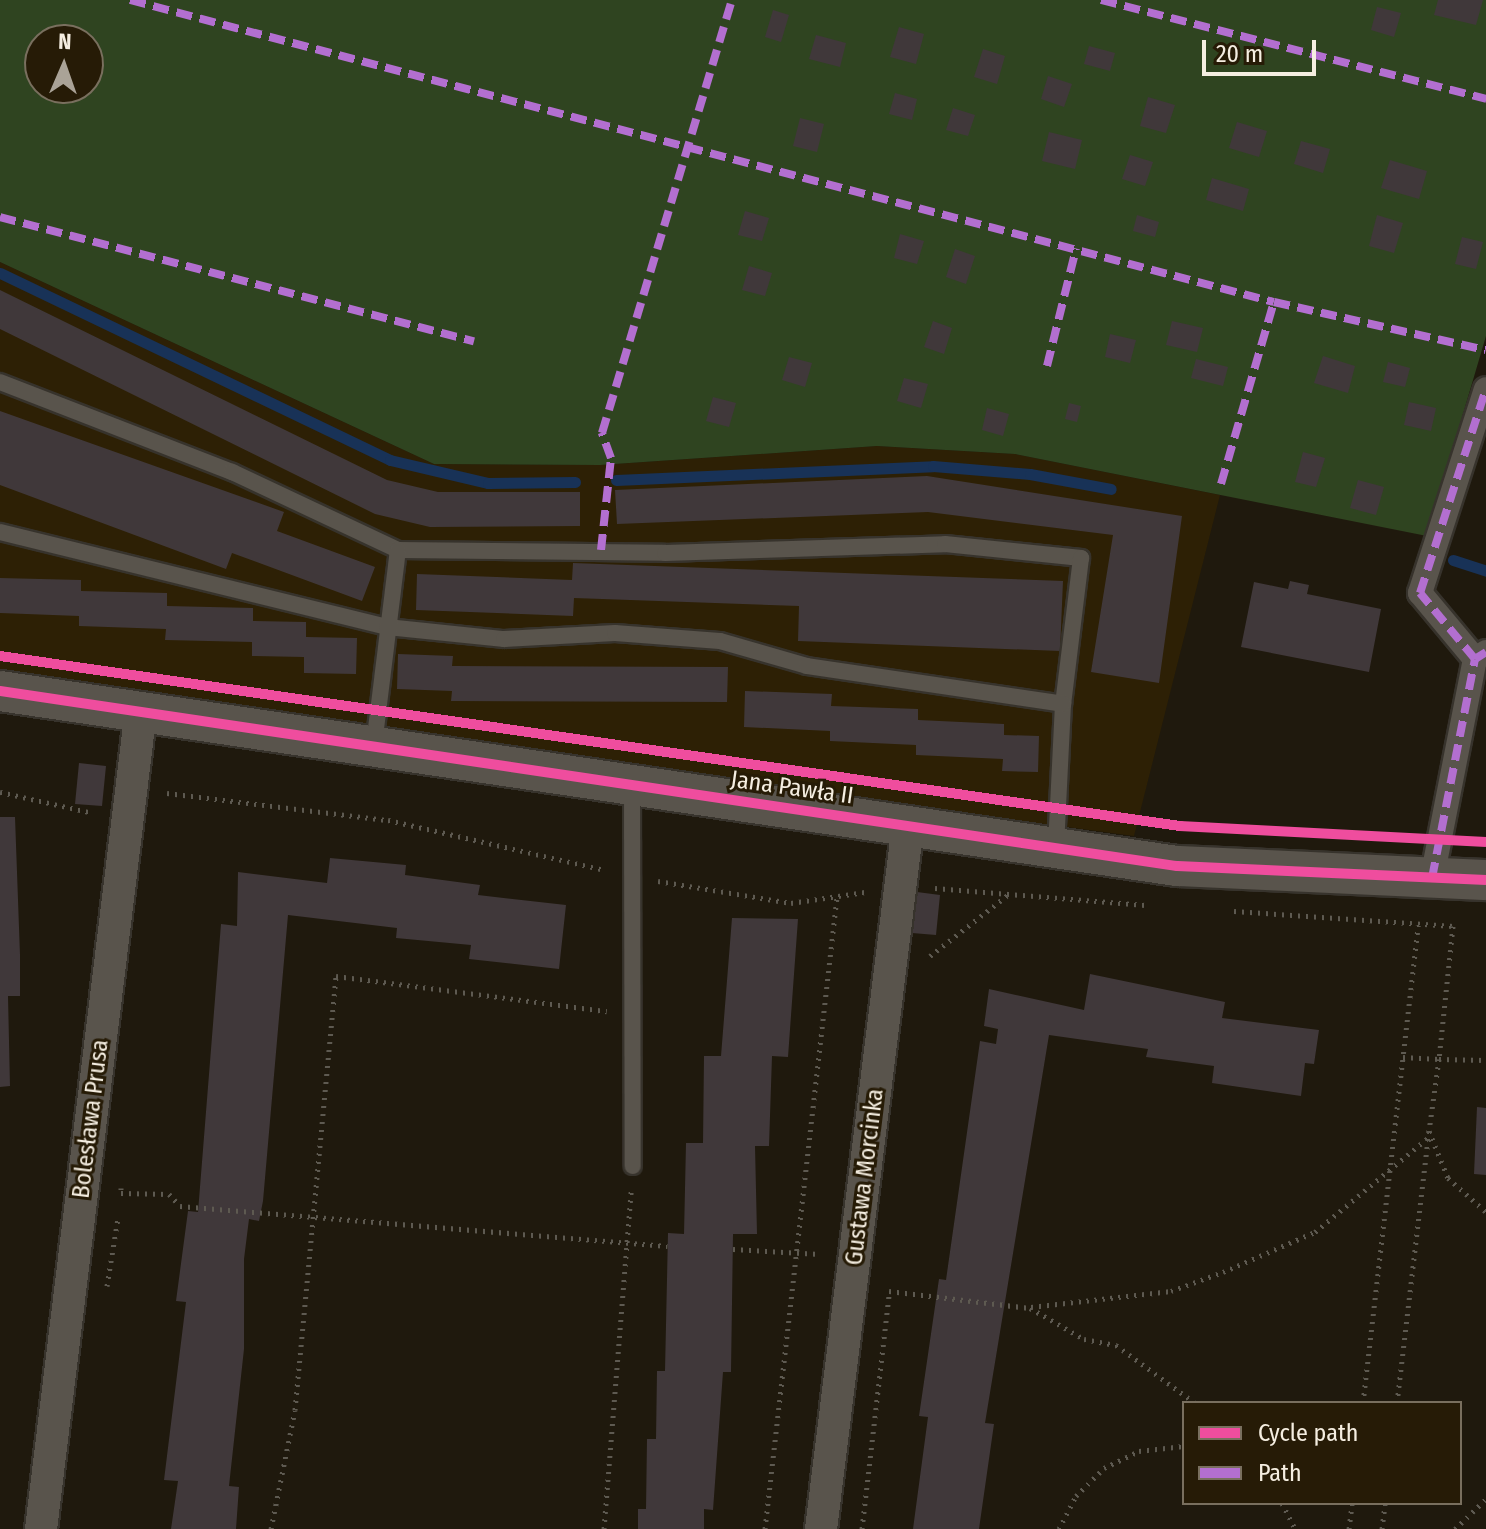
<!DOCTYPE html>
<html>
<head>
<meta charset="utf-8">
<style>
	body { margin:0 }
	#map { position:relative; width:1486px; height:1529px; overflow:hidden; background:#1f190d; font-family:"Fira Sans Condensed",sans-serif }
	div>[style] { position:absolute }
	[style*='--x'] { left:calc(var(--x)*1px); top:calc(var(--y)*1px); width:calc(var(--w)*1px); rotate:calc(var(--a)*1deg) }
	.built>* { inset:0; background:#2d2005 }
	.green>* { inset:0; background:#2f4420 }
	.stream>* { height:11px; margin:-5.5px; padding:0 5.5px; transform-origin:5.5px; border-radius:5.5px; background:#183257 }
	.building>* { inset:0; background:#40383a }
	.path>* { height:5px; margin-top:-2.5px; transform-origin:0; background:repeating-linear-gradient(90deg,#5e5a51 0 2px,transparent 0 8px) }
	.roads { filter:drop-shadow(2px 0 #37332c) drop-shadow(-2px 0 #37332c) drop-shadow(0 2px #37332c) drop-shadow(0 -2px #37332c) }
	.service>* { height:16px; margin:-8px; padding:0 8px; transform-origin:8px; border-radius:8px; background:#59544c }
	.pedestrian>* { height:24px; margin:-12px; padding:0 12px; transform-origin:12px; border-radius:12px; background:#59544c }
	.minor>* { height:32px; margin:-16px; padding:0 16px; transform-origin:16px; border-radius:16px; background:#59544c }
	.tertiary>* { height:40px; margin:-20px; padding:0 20px; transform-origin:20px; border-radius:20px; background:#59544c }
	.quiet>* { height:8px; margin-top:-4px; transform-origin:0; background:repeating-linear-gradient(90deg,#b36fd0 0 16px,transparent 0 24px) }
	.cycleway>* { height:10px; margin:-5px; padding:0 5px; transform-origin:5px; border-radius:5px; background:#ef4d9e }
	span { translate:-50% -50%; white-space:nowrap; text-align:center; line-height:1.15; -webkit-text-stroke:6px #261b06; paint-order:stroke }
	.street-label { font-size:24px; color:#f5eee1 }
	.legend { position:absolute; left:1182px; top:1401px; width:280px; height:104px; box-sizing:border-box; background:#261b06; border:2px solid #796f5e; margin:0; padding:10px 14px; list-style:none; font-size:24px; color:#f5eee1 }
	.legend li { display:flex; align-items:center; gap:16px; height:40px }
	.legend b { width:40px; border:2px solid #796f5e }
	.north { position:absolute; left:24px; top:24px; width:80px; height:80px; box-sizing:border-box; background:#261b06; border:2px solid #796f5e; border-radius:50%; rotate:2deg; font-size:22px; font-weight:700; line-height:32px; text-align:center; color:#f5eee1 }
	.north::after { content:''; display:block; margin:auto; width:28px; height:36px; background:#aaa397; clip-path:polygon(50% 0,100% 100%,50% 72%,0 100%) }
	.scale { position:absolute; left:1202px; top:40px; width:114px; height:36px; box-sizing:border-box; border:4px solid #f5eee1; border-top:0; padding-left:10px; font-size:24px; line-height:28px; white-space:nowrap; color:#f5eee1; -webkit-text-stroke:6px #261b06; paint-order:stroke }
</style>
</head>
<body>
<div id="map">
	<div class="built">
		<div style="clip-path:polygon(0 262px,434px 464px,600px 465px,877px 446px,1015px 454px,1220px 495px,1134px 836px,38px 690px,0 676px)"></div>
	</div>
	<div class="green">
		<div style="clip-path:polygon(evenodd,0 0,1486px 0,1486px 336px,1427px 536px,1015px 454px,877px 446px,600px 465px,434px 464px,0 262px,0 0,40px 40px,88px 40px,88px 88px,40px 88px,40px 40px)"></div>
	</div>
	<div class="stream">
		<div style="--x:0;--y:273;--w:433;--a:25.6"></div>
		<div style="--x:390;--y:460;--w:101;--a:13.2"></div>
		<div style="--x:488;--y:483;--w:87;--a:-0.7"></div>
		<div style="--x:616;--y:480;--w:317;--a:-2.5"></div>
		<div style="--x:933;--y:466;--w:97;--a:4.7"></div>
		<div style="--x:1030;--y:474;--w:82;--a:10.5"></div>
		<div style="--x:1453;--y:560;--w:35;--a:18"></div>
	</div>
	<div class="building">
		<div style="clip-path:polygon(1438px 0,1483px 0,1476px 25px,1434px 15px)"></div>
		<div style="clip-path:polygon(1377px 7px,1401px 13px,1394px 37px,1371px 30px)"></div>
		<div style="clip-path:polygon(773px 10px,789px 15px,781px 42px,765px 37px)"></div>
		<div style="clip-path:polygon(899px 27px,924px 34px,916px 64px,890px 57px)"></div>
		<div style="clip-path:polygon(816px 35px,846px 43px,840px 67px,809px 59px)"></div>
		<div style="clip-path:polygon(1089px 46px,1115px 53px,1110px 71px,1084px 64px)"></div>
		<div style="clip-path:polygon(983px 49px,1005px 56px,997px 84px,974px 77px)"></div>
		<div style="clip-path:polygon(1048px 76px,1072px 84px,1064px 107px,1041px 99px)"></div>
		<div style="clip-path:polygon(895px 93px,917px 99px,912px 120px,889px 114px)"></div>
		<div style="clip-path:polygon(1148px 97px,1175px 105px,1166px 133px,1140px 126px)"></div>
		<div style="clip-path:polygon(953px 108px,975px 115px,968px 136px,946px 130px)"></div>
		<div style="clip-path:polygon(800px 118px,824px 124px,817px 152px,793px 146px)"></div>
		<div style="clip-path:polygon(1237px 122px,1267px 131px,1259px 157px,1229px 148px)"></div>
		<div style="clip-path:polygon(1049px 132px,1082px 140px,1075px 169px,1042px 161px)"></div>
		<div style="clip-path:polygon(1301px 141px,1330px 149px,1323px 173px,1294px 164px)"></div>
		<div style="clip-path:polygon(1130px 155px,1153px 162px,1145px 186px,1122px 179px)"></div>
		<div style="clip-path:polygon(1390px 160px,1427px 171px,1419px 199px,1381px 188px)"></div>
		<div style="clip-path:polygon(1212px 178px,1249px 189px,1243px 211px,1206px 200px)"></div>
		<div style="clip-path:polygon(745px 211px,769px 218px,762px 241px,738px 235px)"></div>
		<div style="clip-path:polygon(1137px 215px,1159px 222px,1155px 237px,1133px 231px)"></div>
		<div style="clip-path:polygon(1377px 215px,1403px 223px,1394px 253px,1369px 246px)"></div>
		<div style="clip-path:polygon(900px 234px,924px 241px,917px 264px,894px 258px)"></div>
		<div style="clip-path:polygon(1462px 237px,1483px 242px,1476px 269px,1455px 264px)"></div>
		<div style="clip-path:polygon(955px 249px,975px 256px,966px 284px,946px 277px)"></div>
		<div style="clip-path:polygon(749px 266px,772px 273px,765px 296px,742px 290px)"></div>
		<div style="clip-path:polygon(0 290px,387px 480px,438px 492px,580px 492px,580px 526px,430px 527px,375px 514px,0 329px)"></div>
		<div style="clip-path:polygon(933px 321px,952px 328px,944px 354px,924px 347px)"></div>
		<div style="clip-path:polygon(1172px 321px,1203px 328px,1197px 352px,1166px 345px)"></div>
		<div style="clip-path:polygon(1110px 334px,1136px 340px,1130px 363px,1105px 357px)"></div>
		<div style="clip-path:polygon(1323px 356px,1355px 366px,1348px 393px,1314px 383px)"></div>
		<div style="clip-path:polygon(789px 357px,812px 363px,805px 387px,782px 380px)"></div>
		<div style="clip-path:polygon(1196px 359px,1228px 367px,1223px 386px,1191px 378px)"></div>
		<div style="clip-path:polygon(1388px 362px,1410px 368px,1405px 387px,1383px 382px)"></div>
		<div style="clip-path:polygon(904px 378px,928px 384px,921px 408px,897px 401px)"></div>
		<div style="clip-path:polygon(713px 397px,736px 403px,729px 427px,706px 421px)"></div>
		<div style="clip-path:polygon(1409px 402px,1436px 408px,1431px 431px,1404px 425px)"></div>
		<div style="clip-path:polygon(1069px 403px,1081px 406px,1077px 422px,1065px 419px)"></div>
		<div style="clip-path:polygon(987px 408px,1009px 414px,1003px 436px,982px 430px)"></div>
		<div style="clip-path:polygon(0 411px,284px 512px,277px 531px,375px 567px,362px 601px,232px 553px,226px 569px,0 485px)"></div>
		<div style="clip-path:polygon(1303px 452px,1325px 458px,1316px 487px,1295px 482px)"></div>
		<div style="clip-path:polygon(927px 476px,1182px 516px,1159px 683px,1091px 672px,1113px 535px,928px 512px,617px 524px,615px 490px)"></div>
		<div style="clip-path:polygon(1358px 480px,1384px 487px,1376px 515px,1350px 508px)"></div>
		<div style="clip-path:polygon(573px 563px,1063px 581px,1060px 651px,798px 641px,799px 606px,574px 598px,573px 616px,416px 610px,417px 574px,572px 580px)"></div>
		<div style="clip-path:polygon(0 578px,81px 580px,81px 591px,167px 593px,167px 606px,253px 608px,253px 621px,306px 622px,306px 637px,357px 638px,356px 674px,304px 673px,304px 657px,252px 656px,252px 642px,165px 640px,166px 629px,79px 626px,79px 616px,0 613px)"></div>
		<div style="clip-path:polygon(1290px 581px,1309px 585px,1307px 594px,1381px 609px,1369px 672px,1241px 647px,1254px 582px,1288px 589px)"></div>
		<div style="clip-path:polygon(398px 654px,453px 656px,452px 666px,728px 667px,727px 702px,451px 701px,452px 691px,397px 689px)"></div>
		<div style="clip-path:polygon(745px 691px,832px 694px,831px 706px,918px 709px,918px 720px,1004px 724px,1004px 735px,1039px 736px,1038px 772px,1002px 771px,1003px 759px,916px 755px,916px 745px,830px 741px,830px 731px,744px 727px)"></div>
		<div style="clip-path:polygon(79px 763px,106px 766px,102px 806px,75px 804px)"></div>
		<div style="clip-path:polygon(0 817px,15px 817px,20px 955px,20px 996px,8px 996px,10px 1086px,0 1087px)"></div>
		<div style="clip-path:polygon(330px 858px,406px 865px,405px 875px,480px 885px,478px 895px,566px 905px,559px 969px,469px 959px,471px 945px,396px 938px,397px 928px,288px 915px,263px 1201px,259px 1221px,249px 1219px,244px 1259px,244px 1349px,229px 1486px,239px 1487px,236px 1529px,171px 1529px,178px 1481px,164px 1480px,186px 1302px,176px 1301px,188px 1211px,198px 1212px,221px 924px,237px 926px,238px 872px,327px 883px)"></div>
		<div style="clip-path:polygon(917px 892px,940px 895px,936px 935px,912px 933px)"></div>
		<div style="clip-path:polygon(732px 918px,798px 919px,788px 1057px,772px 1056px,769px 1146px,755px 1146px,757px 1234px,733px 1234px,731px 1372px,723px 1372px,713px 1510px,704px 1509px,704px 1529px,638px 1529px,638px 1509px,646px 1509px,647px 1439px,656px 1439px,657px 1371px,665px 1371px,668px 1233px,684px 1234px,686px 1143px,703px 1143px,704px 1056px,721px 1056px)"></div>
		<div style="clip-path:polygon(1090px 974px,1225px 1002px,1222px 1018px,1319px 1030px,1314px 1064px,1305px 1063px,1301px 1096px,1212px 1083px,1214px 1066px,1146px 1057px,1148px 1049px,1049px 1035px,985px 1423px,994px 1424px,979px 1529px,913px 1529px,928px 1417px,919px 1416px,939px 1279px,946px 1280px,980px 1041px,996px 1044px,998px 1029px,984px 1026px,989px 989px,1084px 1010px)"></div>
		<div style="clip-path:polygon(1477px 1107px,1486px 1108px,1486px 1175px,1474px 1174px)"></div>
	</div>
	<div class="path">
		<div style="--x:0;--y:792;--w:95;--a:12.7"></div>
		<div style="--x:167;--y:793;--w:223;--a:7"></div>
		<div style="--x:388;--y:820;--w:223;--a:13"></div>
		<div style="--x:658;--y:881;--w:135;--a:9.4"></div>
		<div style="--x:791;--y:903;--w:75;--a:-8.5"></div>
		<div style="--x:935;--y:888;--w:214;--a:4.6"></div>
		<div style="--x:1234;--y:911;--w:220;--a:3.9"></div>
		<div style="--x:1453;--y:926;--w:134;--a:96"></div>
		<div style="--x:1439;--y:1059;--w:47;--a:1.2"></div>
		<div style="--x:930;--y:956;--w:100;--a:-38.1"></div>
		<div style="--x:1403;--y:1057;--w:36;--a:3"></div>
		<div style="--x:1439;--y:1059;--w:73;--a:97.9"></div>
		<div style="--x:1429;--y:1131;--w:51;--a:68"></div>
		<div style="--x:1448;--y:1178;--w:51;--a:41.8"></div>
		<div style="--x:121;--y:1188;--w:5;--a:90"></div>
		<div style="--x:121;--y:1193;--w:48;--a:1.2"></div>
		<div style="--x:169;--y:1194;--w:16;--a:47"></div>
		<div style="--x:180;--y:1206;--w:489;--a:4.7"></div>
		<div style="--x:733;--y:1249;--w:87;--a:3.3"></div>
		<div style="--x:107;--y:1286;--w:69;--a:-80.8"></div>
		<div style="--x:889;--y:1291;--w:142;--a:6.9"></div>
		<div style="--x:1030;--y:1308;--w:62;--a:29.9"></div>
		<div style="--x:1084;--y:1339;--w:33;--a:11"></div>
		<div style="--x:1116;--y:1345;--w:98;--a:36.3"></div>
		<div style="--x:1031;--y:1307;--w:141;--a:-6.5"></div>
		<div style="--x:1171;--y:1291;--w:55;--a:-20.1"></div>
		<div style="--x:1223;--y:1272;--w:100;--a:-23.5"></div>
		<div style="--x:1315;--y:1232;--w:147;--a:-39.8"></div>
		<div style="--x:1363;--y:1403;--w:481;--a:-83.4"></div>
		<div style="--x:1397;--y:1403;--w:274;--a:-83.3"></div>
		<div style="--x:1282;--y:1503;--w:29;--a:63"></div>
		<div style="--x:271;--y:1529;--w:121;--a:-78.6"></div>
		<div style="--x:295;--y:1410;--w:436;--a:-84.6"></div>
		<div style="--x:336;--y:976;--w:273;--a:7.4"></div>
		<div style="--x:604;--y:1529;--w:339;--a:-85.4"></div>
		<div style="--x:765;--y:1529;--w:636;--a:-83.5"></div>
		<div style="--x:862;--y:1529;--w:236;--a:-83.4"></div>
		<div style="--x:1059;--y:1529;--w:37;--a:-63"></div>
		<div style="--x:1076;--y:1496;--w:40;--a:-45"></div>
		<div style="--x:1104;--y:1468;--w:39;--a:-26"></div>
		<div style="--x:1139;--y:1451;--w:45;--a:-6.3"></div>
		<div style="--x:1349;--y:1529;--w:26;--a:-83"></div>
		<div style="--x:1382;--y:1529;--w:26;--a:-83"></div>
		<div style="--x:1455;--y:1529;--w:43;--a:-44.1"></div>
	</div>
	<div class="roads">
		<div class="service">
			<div style="--x:0;--y:382;--w:249;--a:21.2"></div>
			<div style="--x:232;--y:472;--w:183;--a:25.2"></div>
			<div style="--x:398;--y:550;--w:267;--a:0.6"></div>
			<div style="--x:665;--y:553;--w:280;--a:-1.8"></div>
			<div style="--x:945;--y:544;--w:137;--a:5.9"></div>
			<div style="--x:1081;--y:558;--w:147;--a:97"></div>
			<div style="--x:1063;--y:704;--w:142;--a:92.8"></div>
			<div style="--x:0;--y:532;--w:398;--a:13.8"></div>
			<div style="--x:387;--y:627;--w:118;--a:5.9"></div>
			<div style="--x:504;--y:639;--w:111;--a:-3.1"></div>
			<div style="--x:615;--y:633;--w:105;--a:4.4"></div>
			<div style="--x:720;--y:641;--w:91;--a:16"></div>
			<div style="--x:807;--y:666;--w:259;--a:8.4"></div>
			<div style="--x:374;--y:745;--w:196;--a:-83"></div>
			<div style="--x:632;--y:784;--w:382;--a:89.9"></div>
		</div>
		<div class="pedestrian">
			<div style="--x:1475;--y:659;--w:86;--a:-129.8"></div>
			<div style="--x:1420;--y:593;--w:214;--a:-72.1"></div>
			<div style="--x:1432;--y:878;--w:223;--a:-78.9"></div>
			<div style="--x:1475;--y:659;--w:13;--a:-32"></div>
		</div>
		<div class="minor">
			<div style="--x:41;--y:1529;--w:825;--a:-83.04"></div>
			<div style="--x:821;--y:1529;--w:709;--a:-82.96"></div>
		</div>
		<div class="tertiary">
			<div style="--x:0;--y:691;--w:1190;--a:8.46"></div>
			<div style="--x:1177;--y:866;--w:309;--a:2.6"></div>
		</div>
	</div>
	<div class="quiet">
		<div style="--x:130;--y:0;--w:1183;--a:14.79"></div>
		<div style="--x:1274;--y:302;--w:217;--a:12.8"></div>
		<div style="--x:1101;--y:0;--w:398;--a:14.4"></div>
		<div style="--x:0;--y:217;--w:490;--a:14.7"></div>
		<div style="--x:1047;--y:366;--w:121;--a:-76.1"></div>
		<div style="--x:1221;--y:484;--w:190;--a:-73.8"></div>
		<div style="--x:601;--y:550;--w:93;--a:-83.8"></div>
		<div style="--x:611;--y:458;--w:27;--a:-110"></div>
		<div style="--x:602;--y:433;--w:452;--a:-73.3"></div>
		<div style="--x:1475;--y:659;--w:86;--a:-129.8"></div>
		<div style="--x:1420;--y:593;--w:214;--a:-72.1"></div>
		<div style="--x:1432;--y:878;--w:223;--a:-78.9"></div>
		<div style="--x:1475;--y:659;--w:13;--a:-32"></div>
	</div>
	<div class="cycleway">
		<div style="--x:0;--y:656;--w:1192;--a:8.2"></div>
		<div style="--x:1180;--y:826;--w:306;--a:3"></div>
		<div style="--x:0;--y:691;--w:1190;--a:8.46"></div>
		<div style="--x:1177;--y:866;--w:309;--a:2.6"></div>
	</div>
	<div class="street-label">
		<span style="left:792px;top:788px;rotate:8deg">Jana Pawła II</span>
		<span style="left:91px;top:1119px;rotate:-83deg">Bolesława Prusa</span>
		<span style="left:865px;top:1177px;rotate:-83deg">Gustawa Morcinka</span>
	</div>
	<ul class="legend">
	<li><b style="height:10px;background:#ef4d9e"></b>Cycle path</li>
	<li><b style="height:10px;background:#b36fd0"></b>Path</li>
	</ul>
	<div class="north">N</div>
	<div class="scale">20 m</div>
</div>
</body>
</html>
